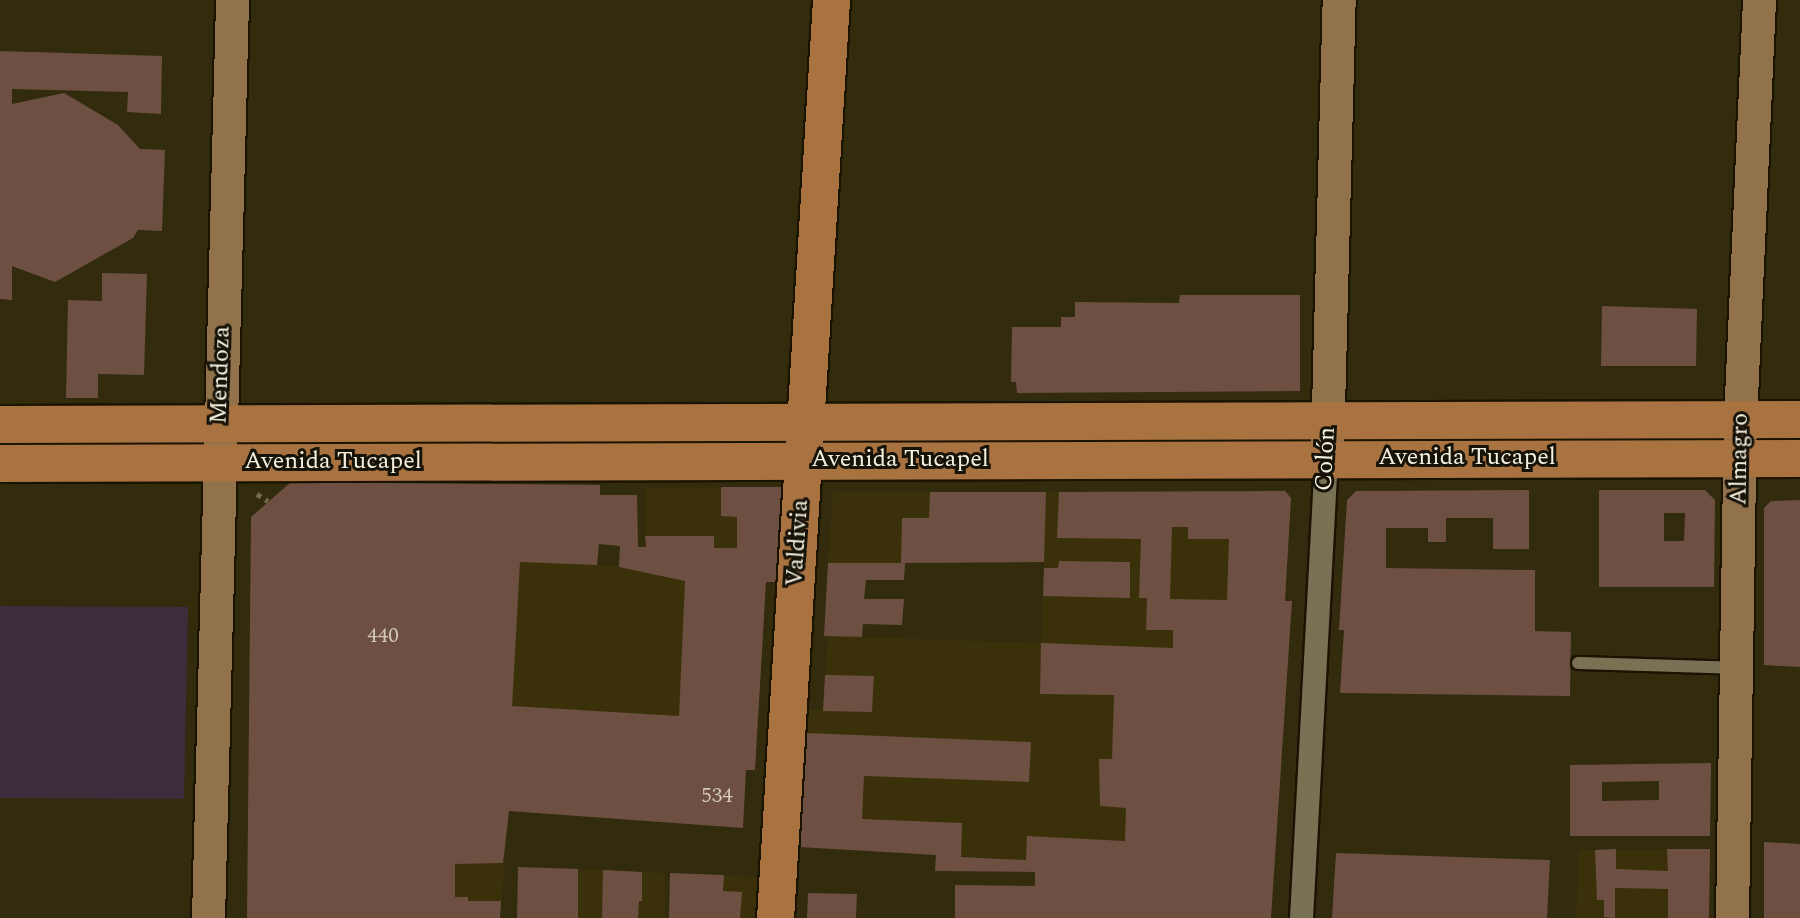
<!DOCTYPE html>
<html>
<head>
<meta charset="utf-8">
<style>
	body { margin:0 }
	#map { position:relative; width:1800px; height:918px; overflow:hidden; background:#322b0e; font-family:Spectral,serif }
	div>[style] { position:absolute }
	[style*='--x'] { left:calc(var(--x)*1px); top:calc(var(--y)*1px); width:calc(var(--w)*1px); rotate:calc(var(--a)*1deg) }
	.built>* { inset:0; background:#3a310b }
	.education>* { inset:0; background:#3b2d3b }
	.building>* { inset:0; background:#6d5041 }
	.path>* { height:4.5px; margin-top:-2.25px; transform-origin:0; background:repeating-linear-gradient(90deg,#736d54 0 5px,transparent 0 10px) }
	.roads { filter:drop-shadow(2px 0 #1a1300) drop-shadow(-2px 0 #1a1300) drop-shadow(0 2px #1a1300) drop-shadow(0 -2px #1a1300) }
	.lane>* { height:12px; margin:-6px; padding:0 6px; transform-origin:6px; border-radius:6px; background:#797153 }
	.street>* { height:23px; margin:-11.5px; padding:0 11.5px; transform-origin:11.5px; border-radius:11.5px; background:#797153 }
	.secondary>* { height:33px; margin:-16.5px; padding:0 16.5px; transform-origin:16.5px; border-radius:16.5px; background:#91724a }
	.primary>* { height:37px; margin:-18.5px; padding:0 18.5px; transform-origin:18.5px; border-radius:18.5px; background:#a87341 }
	span { translate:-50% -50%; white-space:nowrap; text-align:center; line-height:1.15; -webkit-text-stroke:6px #171308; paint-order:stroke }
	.number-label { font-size:21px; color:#d2c8b8 }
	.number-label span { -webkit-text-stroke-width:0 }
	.street-label { font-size:24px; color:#f4f0df }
</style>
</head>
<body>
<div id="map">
	<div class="built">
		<div style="clip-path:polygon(291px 482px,600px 485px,597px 565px,619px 567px,646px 547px,646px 488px,782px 487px,777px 582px,766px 582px,755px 770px,745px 770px,743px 828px,509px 811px,500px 918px,247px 918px,251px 517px)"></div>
		<div style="clip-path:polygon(1285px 491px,1291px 498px,1285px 601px,1292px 601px,1271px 918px,1063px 918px,1063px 862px,800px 847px,808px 710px,823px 710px,828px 636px,1041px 643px,1044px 563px,1001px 562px,1003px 492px)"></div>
		<div style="clip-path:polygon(833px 492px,967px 492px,966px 563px,828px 563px)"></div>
		<div style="clip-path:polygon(1710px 849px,1709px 918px,1576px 918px,1579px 850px)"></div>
		<div style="clip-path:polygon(547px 868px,665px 873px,665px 918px,547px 918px)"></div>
		<div style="clip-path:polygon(705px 875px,758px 877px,755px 918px,704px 918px)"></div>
	</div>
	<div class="education">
		<div style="clip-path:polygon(0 606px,188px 607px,184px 799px,0 798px)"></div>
	</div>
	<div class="building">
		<div style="clip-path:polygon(0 51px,162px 56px,161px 114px,127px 112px,128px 92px,12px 89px,12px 104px,64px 93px,118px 125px,140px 149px,165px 150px,162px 231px,138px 230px,133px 238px,55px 282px,12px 266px,12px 300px,0 299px)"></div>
		<div style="clip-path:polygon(102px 273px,147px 274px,144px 375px,98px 374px,98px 398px,66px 398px,68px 300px,102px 301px)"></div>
		<div style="clip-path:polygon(1180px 295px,1300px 295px,1300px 391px,1017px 393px,1016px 382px,1011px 382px,1012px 327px,1061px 327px,1061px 317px,1075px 317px,1075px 302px,1179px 303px)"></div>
		<div style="clip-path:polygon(1602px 306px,1697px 309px,1696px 366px,1601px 366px)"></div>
		<div style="clip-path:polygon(evenodd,291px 482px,600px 485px,600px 495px,637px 495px,638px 547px,646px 547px,645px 536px,714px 536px,714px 548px,737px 548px,737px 517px,721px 516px,721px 487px,782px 487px,777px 582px,766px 582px,755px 770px,746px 770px,743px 828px,509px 811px,503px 863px,455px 864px,455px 897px,468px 897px,468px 901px,501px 901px,500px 918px,247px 918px,251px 517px,291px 482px,599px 544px,620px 546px,619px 567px,685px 581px,679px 716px,512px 706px,520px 562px,597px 565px,599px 544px)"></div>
		<div style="clip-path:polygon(1529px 490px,1529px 549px,1493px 549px,1493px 518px,1446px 518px,1446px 542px,1428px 542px,1428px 528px,1386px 528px,1386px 568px,1535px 570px,1535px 631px,1571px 632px,1570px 696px,1340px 693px,1344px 630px,1339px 630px,1347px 500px,1356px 491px)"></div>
		<div style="clip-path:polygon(evenodd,1599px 490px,1705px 490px,1715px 500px,1714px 587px,1599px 587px,1599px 490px,1664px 513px,1685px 513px,1684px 541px,1664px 541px,1664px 513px)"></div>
		<div style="clip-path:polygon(evenodd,1285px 491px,1291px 498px,1285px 601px,1292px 601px,1271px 918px,955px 918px,955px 885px,1035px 886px,1035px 872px,935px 871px,936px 855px,799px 847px,806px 733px,1031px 742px,1029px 782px,864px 776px,862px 819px,962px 823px,961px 857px,1026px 860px,1027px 836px,1125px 841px,1126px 808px,1100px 806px,1099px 759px,1112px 759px,1114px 695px,1040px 694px,1041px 643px,1173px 648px,1173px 630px,1146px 630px,1147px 598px,1139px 598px,1141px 539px,1057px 538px,1059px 492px,1285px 491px,1172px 527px,1188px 527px,1188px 539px,1229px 539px,1227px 600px,1170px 599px,1172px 527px)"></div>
		<div style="clip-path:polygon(930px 492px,1046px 492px,1044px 562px,905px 563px,904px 580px,866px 580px,864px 599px,904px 599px,902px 625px,863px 624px,862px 637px,824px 636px,828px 563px,901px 563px,902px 518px,929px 518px)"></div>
		<div style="clip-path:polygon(1800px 500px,1800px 667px,1764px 665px,1764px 508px,1771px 501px)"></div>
		<div style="clip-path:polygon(1059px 561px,1130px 562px,1130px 598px,1043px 596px,1044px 568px,1058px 568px)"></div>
		<div style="clip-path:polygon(825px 675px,874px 676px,872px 712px,823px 711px)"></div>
		<div style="clip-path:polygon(evenodd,1711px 763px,1710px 836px,1570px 836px,1570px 765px,1711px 763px,1659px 781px,1659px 800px,1602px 801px,1602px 782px,1659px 781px)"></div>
		<div style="clip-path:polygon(1764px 842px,1800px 844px,1800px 918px,1764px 918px)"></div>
		<div style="clip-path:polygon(1616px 849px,1616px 869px,1668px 871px,1667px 849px,1710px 849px,1709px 918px,1668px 918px,1668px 889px,1615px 888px,1615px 918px,1604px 917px,1604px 900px,1597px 900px,1595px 850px)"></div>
		<div style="clip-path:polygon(1336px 853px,1550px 860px,1547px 918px,1332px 918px)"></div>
		<div style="clip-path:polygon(518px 867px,578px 869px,578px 918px,517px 918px)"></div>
		<div style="clip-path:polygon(603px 870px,642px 872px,642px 901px,639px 901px,638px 918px,602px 918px)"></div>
		<div style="clip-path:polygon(670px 873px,724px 875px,723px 891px,742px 892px,740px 918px,669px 918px)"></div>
		<div style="clip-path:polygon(808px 893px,857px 894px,856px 918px,807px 918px)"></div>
	</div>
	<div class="path">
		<div style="--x:257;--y:494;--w:13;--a:32"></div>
	</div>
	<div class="roads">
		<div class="lane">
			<div style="--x:1578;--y:663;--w:157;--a:1.8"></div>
		</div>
		<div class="street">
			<div style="--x:1301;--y:918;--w:460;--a:-86.9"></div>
		</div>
		<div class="secondary">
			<div style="--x:1327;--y:446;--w:446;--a:-88.5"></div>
			<div style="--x:208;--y:918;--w:918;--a:-88.5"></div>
			<div style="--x:1732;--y:918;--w:499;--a:-89.1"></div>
			<div style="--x:1740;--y:419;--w:419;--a:-87.4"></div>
		</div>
		<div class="primary">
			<div style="--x:0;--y:424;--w:1800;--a:-0.16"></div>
			<div style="--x:0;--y:463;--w:1800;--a:-0.16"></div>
			<div style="--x:775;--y:918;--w:920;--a:-86.51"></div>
		</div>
	</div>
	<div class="number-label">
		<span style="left:383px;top:636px">440</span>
		<span style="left:717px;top:796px">534</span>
	</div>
	<div class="street-label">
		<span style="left:221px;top:375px;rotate:-88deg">Mendoza</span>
		<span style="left:1467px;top:458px">Avenida Tucapel</span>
		<span style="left:1326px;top:459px;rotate:-87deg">Colón</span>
		<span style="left:1740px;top:459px;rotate:-89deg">Almagro</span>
		<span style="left:900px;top:460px">Avenida Tucapel</span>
		<span style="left:333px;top:462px">Avenida Tucapel</span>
		<span style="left:798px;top:543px;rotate:-86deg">Valdivia</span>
	</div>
</div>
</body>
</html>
